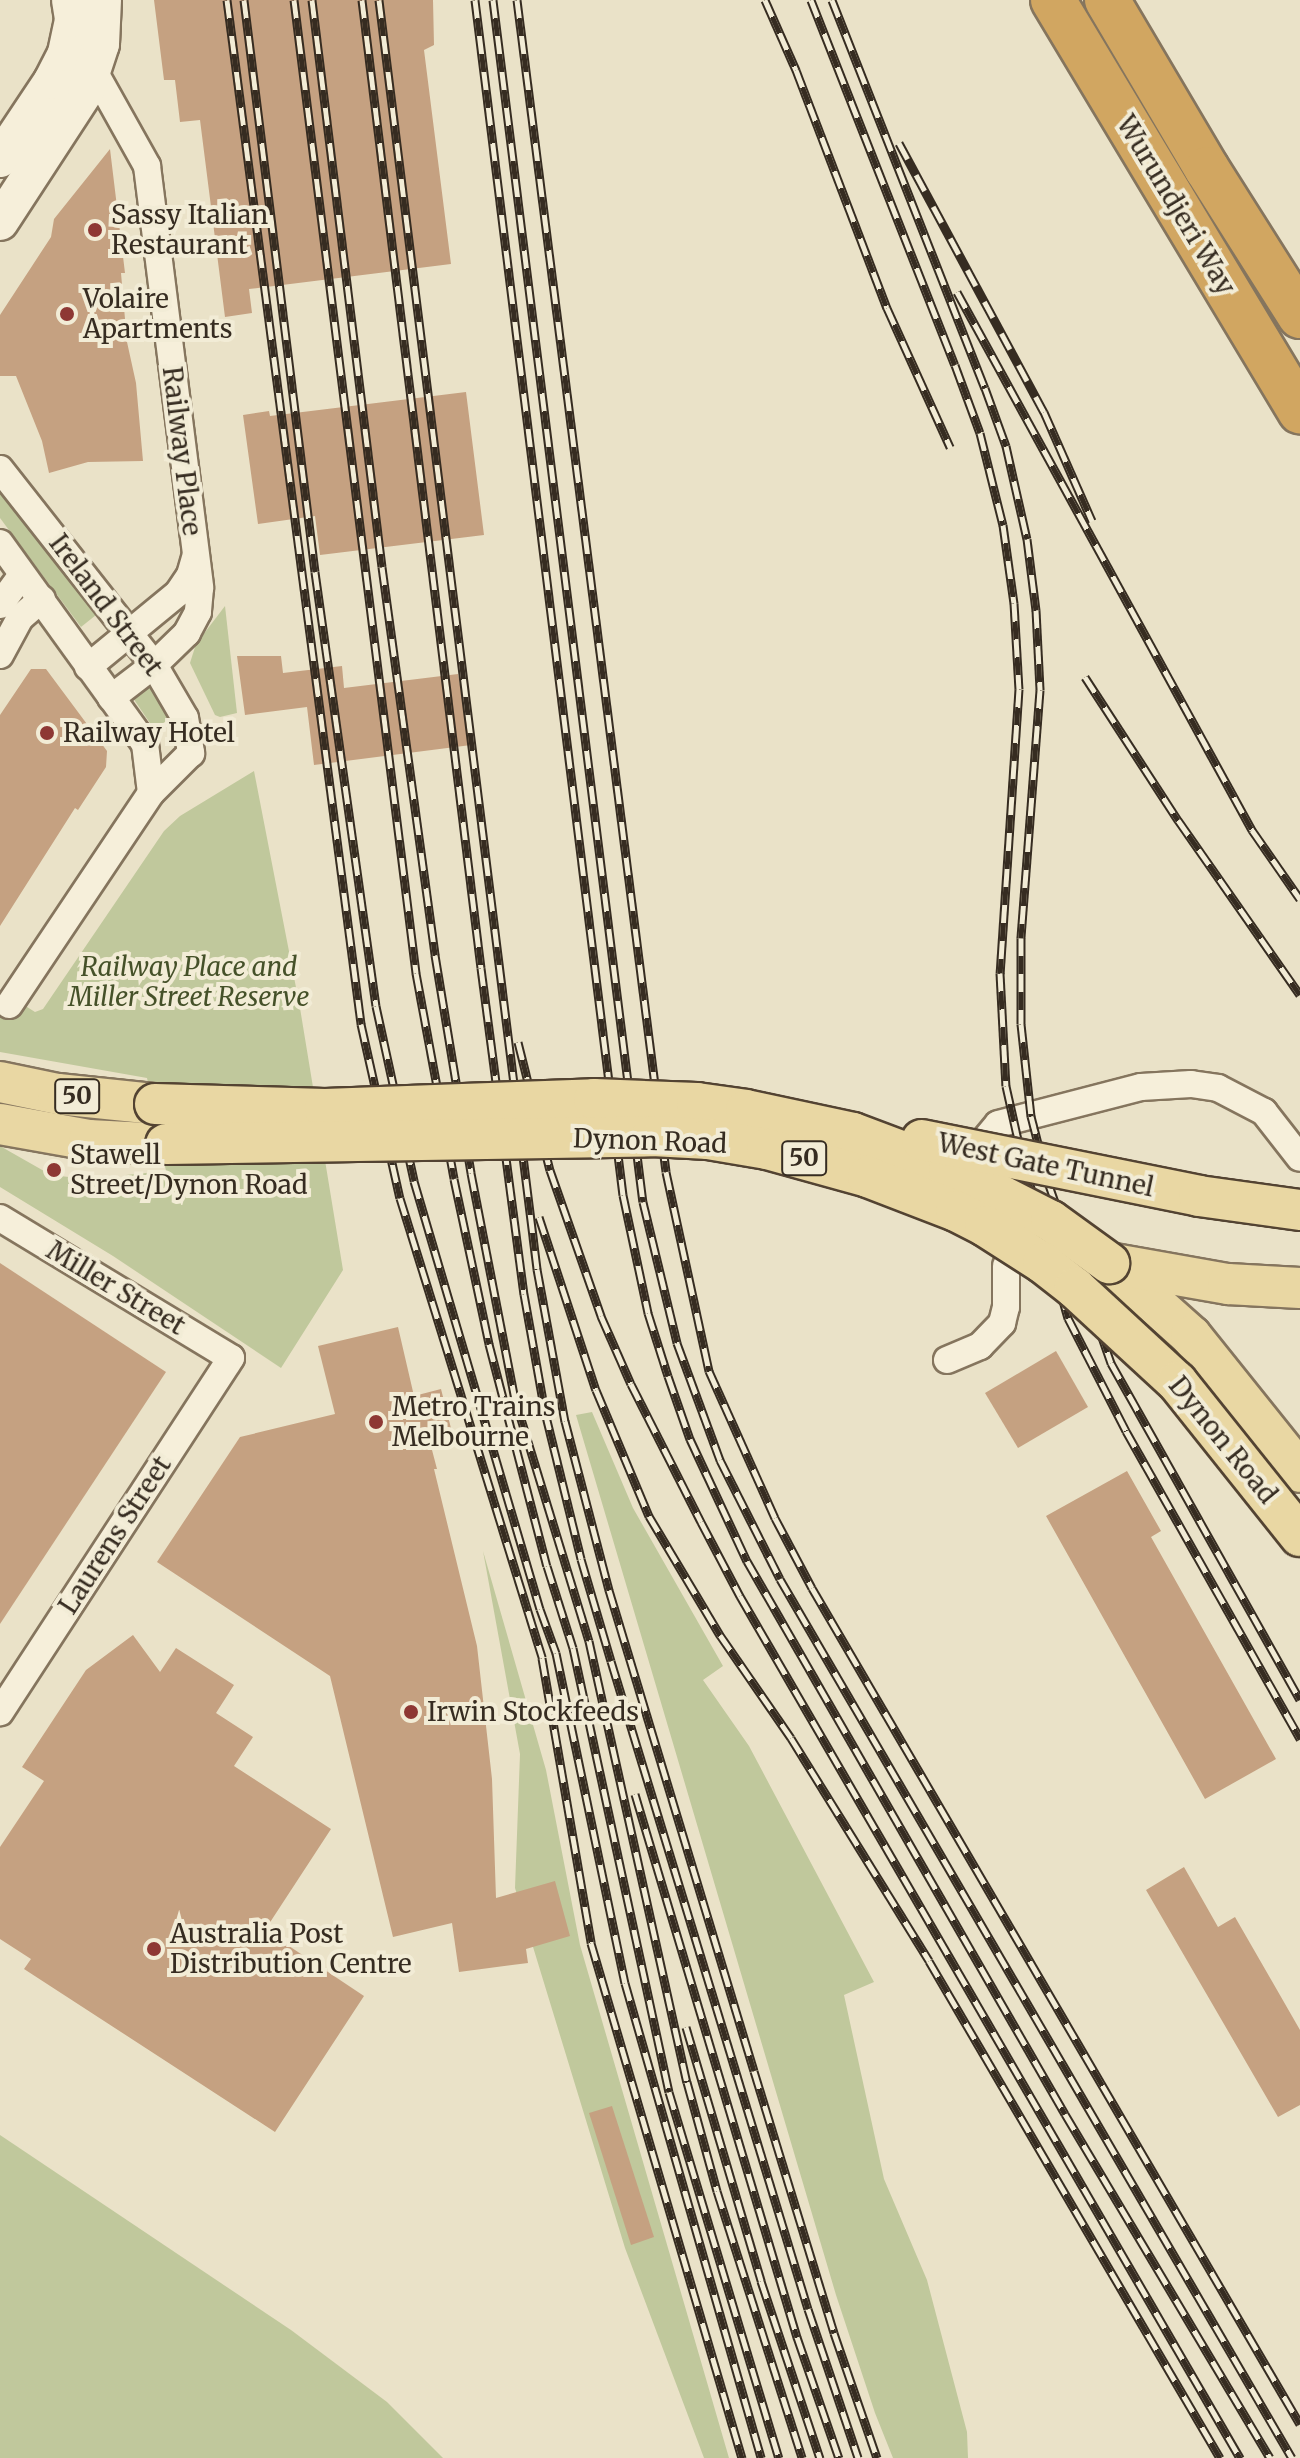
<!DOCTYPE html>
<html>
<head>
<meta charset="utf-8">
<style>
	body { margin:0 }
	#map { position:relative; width:1300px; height:2458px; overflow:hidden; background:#eae2c8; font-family:Merriweather,serif }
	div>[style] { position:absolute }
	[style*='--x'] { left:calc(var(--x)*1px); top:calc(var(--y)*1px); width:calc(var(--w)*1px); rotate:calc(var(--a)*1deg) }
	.green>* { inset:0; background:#c0c89c }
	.building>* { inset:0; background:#c5a181 }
	.roads { filter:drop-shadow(2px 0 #85755e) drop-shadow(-2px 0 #85755e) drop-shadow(0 2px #85755e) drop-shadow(0 -2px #85755e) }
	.street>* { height:26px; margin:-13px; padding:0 13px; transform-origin:13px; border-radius:13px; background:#f6efda }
	.secondary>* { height:36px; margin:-18px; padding:0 18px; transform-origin:18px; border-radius:18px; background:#f6efda }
	.primary>* { height:40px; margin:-20px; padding:0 20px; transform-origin:20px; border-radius:20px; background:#e9d7a3 }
	.highway>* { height:44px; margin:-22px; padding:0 22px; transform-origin:22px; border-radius:22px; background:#d1a661 }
	.rail>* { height:9px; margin-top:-4.5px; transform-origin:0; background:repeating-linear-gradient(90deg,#f2ecd6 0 18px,#362c21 0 36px); box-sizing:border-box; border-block:2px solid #362c21 }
	.bridges { filter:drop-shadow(2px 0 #534332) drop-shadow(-2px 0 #534332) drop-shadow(0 2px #534332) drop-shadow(0 -2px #534332) }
	.primary-bridge>* { height:40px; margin:-20px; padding:0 20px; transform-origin:20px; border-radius:20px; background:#e9d7a3 }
	.dots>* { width:22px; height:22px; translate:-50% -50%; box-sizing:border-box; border:4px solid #f2ecd6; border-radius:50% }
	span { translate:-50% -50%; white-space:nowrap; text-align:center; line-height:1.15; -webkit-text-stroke:8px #f2ecd6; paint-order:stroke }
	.shield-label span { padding:2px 6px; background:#f2ecd6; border:2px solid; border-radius:6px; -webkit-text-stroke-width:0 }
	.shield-label { font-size:24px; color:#362c21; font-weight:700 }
	.street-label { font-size:26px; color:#362c21 }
	.poi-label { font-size:26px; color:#362c21 }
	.left { translate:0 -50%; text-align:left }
	.park-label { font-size:26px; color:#455129; font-style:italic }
</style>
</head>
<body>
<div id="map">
	<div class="green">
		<div style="clip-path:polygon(0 485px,101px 611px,81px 627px,0 518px)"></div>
		<div style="clip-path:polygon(225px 606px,237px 713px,220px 717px,215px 715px,190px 663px,196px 644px)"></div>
		<div style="clip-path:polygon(154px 680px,174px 716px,154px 729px,133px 698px)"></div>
		<div style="clip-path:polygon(254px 771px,300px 1008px,343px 1270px,281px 1368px,113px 1256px,0 1187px,0 1146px,51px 1175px,123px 1183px,126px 1175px,166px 1171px,147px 1078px,0 1052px,0 990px,35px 1012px,43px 1009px,164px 831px,180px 816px)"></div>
		<div style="clip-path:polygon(592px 1412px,633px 1508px,723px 1666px,703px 1680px,749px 1746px,874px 1982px,844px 1995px,884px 2179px,927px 2280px,967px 2432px,968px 2458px,893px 2458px,875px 2413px,836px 2295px,576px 1415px)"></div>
		<div style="clip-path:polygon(483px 1551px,546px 1770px,580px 1945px,729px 2458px,704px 2458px,625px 2248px,515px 1888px,520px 1754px)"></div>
		<div style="clip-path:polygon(0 2135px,291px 2330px,387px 2402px,443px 2458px,0 2458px)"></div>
	</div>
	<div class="building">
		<div style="clip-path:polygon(154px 0,433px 0,434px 45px,424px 50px,451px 264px,249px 289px,252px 313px,225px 317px,200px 120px,180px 122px,175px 80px,164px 80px)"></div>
		<div style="clip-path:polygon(110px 149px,125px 273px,121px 273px,127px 342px,136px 383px,143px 461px,88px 462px,49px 473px,42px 441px,16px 376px,0 376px,0 315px,51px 237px,54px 219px)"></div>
		<div style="clip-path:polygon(466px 392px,484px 535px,320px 555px,315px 516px,258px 524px,243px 415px,269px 411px,270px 416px)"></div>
		<div style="clip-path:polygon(237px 656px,281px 656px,283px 673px,342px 666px,344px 688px,458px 674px,471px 745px,314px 765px,307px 707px,245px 715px)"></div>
		<div style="clip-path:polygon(31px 669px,46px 669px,107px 751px,106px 767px,78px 810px,75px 808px,0 926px,0 715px)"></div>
		<div style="clip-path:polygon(0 1263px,166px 1372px,0 1624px)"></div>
		<div style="clip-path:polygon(398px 1327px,414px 1396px,441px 1389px,455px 1444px,432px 1450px,437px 1469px,434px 1469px,477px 1646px,492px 1779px,496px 1898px,555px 1881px,570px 1936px,526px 1949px,528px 1963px,459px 1972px,452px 1923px,393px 1937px,330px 1676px,157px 1562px,240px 1437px,335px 1414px,318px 1346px)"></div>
		<div style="clip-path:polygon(1056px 1351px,1088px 1407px,1018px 1448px,985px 1393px)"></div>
		<div style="clip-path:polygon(1127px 1471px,1161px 1531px,1151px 1537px,1276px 1759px,1205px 1799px,1046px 1516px)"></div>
		<div style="clip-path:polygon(133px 1635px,160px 1672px,176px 1648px,234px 1685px,216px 1713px,253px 1737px,234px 1766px,331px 1829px,265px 1930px,364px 1996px,275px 2132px,24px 1969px,31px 1959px,0 1939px,0 1847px,44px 1781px,22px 1767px,86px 1670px)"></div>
		<div style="clip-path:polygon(1184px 1867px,1218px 1927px,1235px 1917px,1300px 2030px,1300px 2105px,1278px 2117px,1146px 1890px)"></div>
		<div style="clip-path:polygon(612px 2106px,654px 2237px,631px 2245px,589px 2113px)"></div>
	</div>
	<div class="roads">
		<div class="street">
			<div style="--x:94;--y:71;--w:109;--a:60.8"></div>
			<div style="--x:147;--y:166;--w:425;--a:82.8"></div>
			<div style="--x:200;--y:588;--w:24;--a:95"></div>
			<div style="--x:198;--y:612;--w:24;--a:118"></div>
			<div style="--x:187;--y:633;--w:46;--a:135.9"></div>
			<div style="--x:154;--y:665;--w:54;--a:142.5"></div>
			<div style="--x:0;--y:469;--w:249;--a:51.8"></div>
			<div style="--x:154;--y:665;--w:61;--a:59.7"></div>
			<div style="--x:185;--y:718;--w:36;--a:80"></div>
			<div style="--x:191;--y:753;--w:57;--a:135"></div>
			<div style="--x:151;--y:793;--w:255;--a:123.8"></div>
			<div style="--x:0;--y:543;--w:248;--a:54.2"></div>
			<div style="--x:145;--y:744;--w:49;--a:83"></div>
			<div style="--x:0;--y:605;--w:37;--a:-54"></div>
			<div style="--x:0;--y:655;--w:42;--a:-61.6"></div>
			<div style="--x:20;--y:618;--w:29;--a:-41"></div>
			<div style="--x:88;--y:667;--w:117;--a:-39.4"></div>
			<div style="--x:178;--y:593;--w:22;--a:-56"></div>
			<div style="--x:190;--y:575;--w:19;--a:-74"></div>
			<div style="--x:983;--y:1142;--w:23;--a:-50"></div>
			<div style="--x:998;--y:1124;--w:148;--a:-14.5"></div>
			<div style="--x:1141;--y:1087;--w:50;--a:-3.4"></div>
			<div style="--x:1191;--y:1084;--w:27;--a:8"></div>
			<div style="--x:1218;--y:1088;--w:52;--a:27.6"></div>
			<div style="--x:1264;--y:1112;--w:58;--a:52"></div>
			<div style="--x:0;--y:1218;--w:270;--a:31.2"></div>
			<div style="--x:231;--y:1358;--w:423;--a:123.1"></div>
			<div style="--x:947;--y:1360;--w:36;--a:-23"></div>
			<div style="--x:980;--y:1346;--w:32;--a:-46"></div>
			<div style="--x:1002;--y:1323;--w:16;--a:-76"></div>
			<div style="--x:1006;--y:1307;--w:41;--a:-90"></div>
		</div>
		<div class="secondary">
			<div style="--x:0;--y:159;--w:94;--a:-56.3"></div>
			<div style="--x:52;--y:81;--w:31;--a:-63"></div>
			<div style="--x:66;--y:53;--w:35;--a:-78"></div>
			<div style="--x:73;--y:19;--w:19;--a:-99"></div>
			<div style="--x:0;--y:222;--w:158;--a:-56.9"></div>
			<div style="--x:86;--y:90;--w:48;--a:-71.9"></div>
			<div style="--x:101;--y:44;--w:44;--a:-87.4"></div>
		</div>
		<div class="primary">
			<div style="--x:0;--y:1082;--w:59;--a:11.7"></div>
			<div style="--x:58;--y:1094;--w:98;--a:5.9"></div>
			<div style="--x:0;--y:1124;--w:90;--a:10.2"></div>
			<div style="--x:89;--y:1140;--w:77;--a:3"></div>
			<div style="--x:1109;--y:1263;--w:110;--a:41.7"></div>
			<div style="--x:1191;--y:1336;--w:174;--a:51.3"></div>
			<div style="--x:1114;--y:1264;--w:116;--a:10"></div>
			<div style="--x:1228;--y:1284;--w:72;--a:3.2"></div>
		</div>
		<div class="highway">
			<div style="--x:1053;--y:0;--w:480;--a:59"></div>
			<div style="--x:1107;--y:0;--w:196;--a:59.4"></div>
			<div style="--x:1207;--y:169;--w:174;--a:57.7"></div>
		</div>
	</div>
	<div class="rail">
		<div style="--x:227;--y:0;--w:1033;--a:82.54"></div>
		<div style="--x:361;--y:1024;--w:178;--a:77.4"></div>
		<div style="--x:400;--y:1198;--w:481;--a:72.8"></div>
		<div style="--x:542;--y:1658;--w:289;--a:80.2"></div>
		<div style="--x:591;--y:1943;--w:537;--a:73.66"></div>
		<div style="--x:244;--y:0;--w:576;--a:82.92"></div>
		<div style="--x:315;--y:572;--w:438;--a:82"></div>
		<div style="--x:376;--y:1006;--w:179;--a:77.7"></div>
		<div style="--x:414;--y:1181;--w:446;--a:73.6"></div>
		<div style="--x:540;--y:1609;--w:47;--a:70"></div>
		<div style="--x:556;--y:1653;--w:337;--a:78.2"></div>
		<div style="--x:625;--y:1983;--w:494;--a:74"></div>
		<div style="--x:294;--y:0;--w:981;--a:82.85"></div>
		<div style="--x:416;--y:973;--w:209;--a:79.5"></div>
		<div style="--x:454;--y:1179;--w:169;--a:78"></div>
		<div style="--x:489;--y:1344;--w:229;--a:75.4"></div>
		<div style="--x:547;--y:1566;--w:86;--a:72.4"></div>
		<div style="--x:573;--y:1648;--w:454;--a:77.8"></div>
		<div style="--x:669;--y:2092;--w:382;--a:73.3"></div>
		<div style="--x:312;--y:0;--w:571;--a:82.96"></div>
		<div style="--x:382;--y:567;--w:392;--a:82.2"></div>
		<div style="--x:435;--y:955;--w:221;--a:80.6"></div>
		<div style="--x:471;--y:1173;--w:230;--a:79"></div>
		<div style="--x:515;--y:1399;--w:253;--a:73"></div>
		<div style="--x:589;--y:1641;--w:452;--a:77.5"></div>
		<div style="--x:687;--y:2082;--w:113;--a:74.6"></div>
		<div style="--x:717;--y:2191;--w:280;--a:72.3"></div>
		<div style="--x:362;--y:0;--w:975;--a:82.99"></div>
		<div style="--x:481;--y:968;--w:329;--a:82.5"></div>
		<div style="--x:524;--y:1294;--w:120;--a:79.9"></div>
		<div style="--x:545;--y:1412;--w:151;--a:76.2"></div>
		<div style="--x:581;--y:1559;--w:106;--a:73.6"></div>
		<div style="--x:611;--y:1661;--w:677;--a:73.09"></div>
		<div style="--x:808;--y:2309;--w:157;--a:71.4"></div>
		<div style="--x:379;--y:0;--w:1279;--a:82.9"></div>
		<div style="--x:537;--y:1269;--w:155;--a:79.6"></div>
		<div style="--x:565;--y:1421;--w:175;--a:75.4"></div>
		<div style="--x:609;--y:1590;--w:502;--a:73.22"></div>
		<div style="--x:754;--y:2071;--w:274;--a:73"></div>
		<div style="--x:834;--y:2333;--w:132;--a:71"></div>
		<div style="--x:475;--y:0;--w:1204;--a:82.94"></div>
		<div style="--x:623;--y:1195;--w:121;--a:78"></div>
		<div style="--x:648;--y:1313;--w:66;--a:72.4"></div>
		<div style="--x:668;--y:1376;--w:67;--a:70.8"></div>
		<div style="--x:690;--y:1439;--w:135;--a:65"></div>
		<div style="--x:747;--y:1561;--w:638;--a:60.1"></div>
		<div style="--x:1065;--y:2114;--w:400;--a:59.2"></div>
		<div style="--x:493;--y:0;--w:1211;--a:82.89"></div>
		<div style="--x:643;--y:1202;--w:145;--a:76.4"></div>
		<div style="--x:677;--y:1343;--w:125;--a:69.8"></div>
		<div style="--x:720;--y:1460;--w:133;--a:63.2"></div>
		<div style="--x:780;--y:1579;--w:1017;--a:59.78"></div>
		<div style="--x:517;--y:0;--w:1181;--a:82.75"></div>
		<div style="--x:666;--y:1172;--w:204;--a:77.8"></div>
		<div style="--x:709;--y:1371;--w:161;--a:65.8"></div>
		<div style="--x:775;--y:1518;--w:79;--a:62.1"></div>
		<div style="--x:812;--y:1588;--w:968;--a:59.73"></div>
		<div style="--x:765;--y:0;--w:77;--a:66.1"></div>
		<div style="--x:796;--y:70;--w:255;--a:69.1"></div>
		<div style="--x:887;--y:308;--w:153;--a:65.6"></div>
		<div style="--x:811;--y:0;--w:392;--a:68.5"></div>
		<div style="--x:955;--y:365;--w:72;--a:69.8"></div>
		<div style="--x:980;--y:433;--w:95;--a:76"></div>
		<div style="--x:1003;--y:525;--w:79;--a:82"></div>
		<div style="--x:1014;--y:603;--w:86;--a:86.7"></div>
		<div style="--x:1019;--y:689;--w:285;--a:93.8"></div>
		<div style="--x:1000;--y:973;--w:113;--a:87"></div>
		<div style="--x:1006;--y:1086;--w:69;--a:77.4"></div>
		<div style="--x:1021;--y:1153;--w:172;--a:74.1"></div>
		<div style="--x:1068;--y:1318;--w:127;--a:62.8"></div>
		<div style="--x:1126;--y:1431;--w:354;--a:60.5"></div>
		<div style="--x:832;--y:0;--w:417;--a:68.5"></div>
		<div style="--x:985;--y:388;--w:62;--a:70.1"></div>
		<div style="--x:1006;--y:446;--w:95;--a:77.3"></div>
		<div style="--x:1027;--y:539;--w:72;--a:82.8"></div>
		<div style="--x:1036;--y:610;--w:80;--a:87.1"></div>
		<div style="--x:1040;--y:690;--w:249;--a:94.4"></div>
		<div style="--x:1021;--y:938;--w:86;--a:90"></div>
		<div style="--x:1021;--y:1024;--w:93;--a:83.8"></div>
		<div style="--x:1031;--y:1116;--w:68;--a:75.6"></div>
		<div style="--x:1048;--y:1182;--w:192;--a:70.8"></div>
		<div style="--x:1111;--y:1363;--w:386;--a:60.7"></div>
		<div style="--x:899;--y:143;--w:306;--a:61.7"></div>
		<div style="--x:1044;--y:412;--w:119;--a:66.2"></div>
		<div style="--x:957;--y:292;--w:614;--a:61.26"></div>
		<div style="--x:1252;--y:830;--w:84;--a:55.2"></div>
		<div style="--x:1085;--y:677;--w:171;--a:57"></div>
		<div style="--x:1178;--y:820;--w:213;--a:55.1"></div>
		<div style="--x:518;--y:1042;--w:132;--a:76"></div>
		<div style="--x:550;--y:1170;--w:155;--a:70.7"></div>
		<div style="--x:601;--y:1316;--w:74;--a:66.2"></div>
		<div style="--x:631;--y:1384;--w:155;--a:63.1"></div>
		<div style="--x:701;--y:1522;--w:84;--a:62.2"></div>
		<div style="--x:740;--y:1596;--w:997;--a:59.88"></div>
		<div style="--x:539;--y:1217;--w:182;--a:71.8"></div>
		<div style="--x:596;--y:1390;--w:137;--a:67.2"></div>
		<div style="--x:649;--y:1516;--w:139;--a:59.2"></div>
		<div style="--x:720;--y:1635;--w:125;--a:55.4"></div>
		<div style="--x:791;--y:1738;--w:262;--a:58.2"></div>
		<div style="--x:929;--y:1961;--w:576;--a:59.65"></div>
		<div style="--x:635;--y:1794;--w:567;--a:73.39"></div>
		<div style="--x:797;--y:2337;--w:128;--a:70.9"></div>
		<div style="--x:686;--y:2027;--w:265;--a:73.5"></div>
		<div style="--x:761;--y:2281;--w:187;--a:71.6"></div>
	</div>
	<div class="bridges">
		<div class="primary-bridge">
			<div style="--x:155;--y:1104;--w:170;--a:1.7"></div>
			<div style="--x:325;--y:1109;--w:269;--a:-2.1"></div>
			<div style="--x:594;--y:1099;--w:103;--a:2.2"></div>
			<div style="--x:697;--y:1103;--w:49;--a:8.1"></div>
			<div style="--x:746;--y:1110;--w:109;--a:12.1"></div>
			<div style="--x:853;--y:1133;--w:103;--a:20.6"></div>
			<div style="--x:949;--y:1169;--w:114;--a:27"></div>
			<div style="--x:1051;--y:1221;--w:72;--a:35.9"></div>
			<div style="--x:922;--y:1140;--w:283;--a:11.4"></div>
			<div style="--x:1199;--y:1196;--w:102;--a:7.9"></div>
			<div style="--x:166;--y:1144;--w:486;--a:-0.9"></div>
			<div style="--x:652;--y:1136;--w:56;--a:3.1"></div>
			<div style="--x:708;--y:1139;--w:60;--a:9.6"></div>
			<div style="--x:767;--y:1149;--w:105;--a:15.5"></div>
			<div style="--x:868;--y:1177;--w:94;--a:21.1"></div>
			<div style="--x:956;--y:1211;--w:33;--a:27"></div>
			<div style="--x:985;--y:1226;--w:69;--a:32.5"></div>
			<div style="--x:1043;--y:1263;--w:41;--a:38"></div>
			<div style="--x:1075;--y:1288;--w:139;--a:42.7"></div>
			<div style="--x:1177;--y:1382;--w:197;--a:51.4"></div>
		</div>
	</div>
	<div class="dots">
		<div style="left:95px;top:230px;background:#8e3834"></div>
		<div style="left:67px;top:314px;background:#8e3834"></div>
		<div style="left:47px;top:733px;background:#8e3834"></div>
		<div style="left:54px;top:1170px;background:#8e3834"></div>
		<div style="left:376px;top:1422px;background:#8e3834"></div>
		<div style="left:411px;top:1712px;background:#8e3834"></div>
		<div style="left:154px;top:1949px;background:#8e3834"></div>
	</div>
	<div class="shield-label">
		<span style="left:77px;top:1096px">50</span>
		<span style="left:804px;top:1158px">50</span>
	</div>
	<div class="street-label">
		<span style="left:1176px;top:205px;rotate:59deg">Wurundjeri Way</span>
		<span style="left:182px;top:451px;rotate:83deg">Railway Place</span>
		<span style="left:106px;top:605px;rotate:53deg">Ireland Street</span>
		<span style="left:650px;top:1141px;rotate:2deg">Dynon Road</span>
		<span style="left:1046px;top:1165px;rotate:12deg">West Gate Tunnel</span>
		<span style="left:116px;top:1288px;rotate:31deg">Miller Street</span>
		<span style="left:1223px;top:1440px;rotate:51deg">Dynon Road</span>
		<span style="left:115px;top:1535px;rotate:-57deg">Laurens Street</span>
	</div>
	<div class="poi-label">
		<span class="left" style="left:111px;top:230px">Sassy Italian<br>Restaurant</span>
		<span class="left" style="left:83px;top:314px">Volaire<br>Apartments</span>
		<span class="left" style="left:63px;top:733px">Railway Hotel</span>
		<span class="left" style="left:70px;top:1170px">Stawell<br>Street/Dynon Road</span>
		<span class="left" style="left:392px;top:1422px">Metro Trains<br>Melbourne</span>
		<span class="left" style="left:427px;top:1712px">Irwin Stockfeeds</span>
		<span class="left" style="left:170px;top:1949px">Australia Post<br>Distribution Centre</span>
	</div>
	<div class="park-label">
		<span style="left:189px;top:982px">Railway Place and<br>Miller Street Reserve</span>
	</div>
</div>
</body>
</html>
